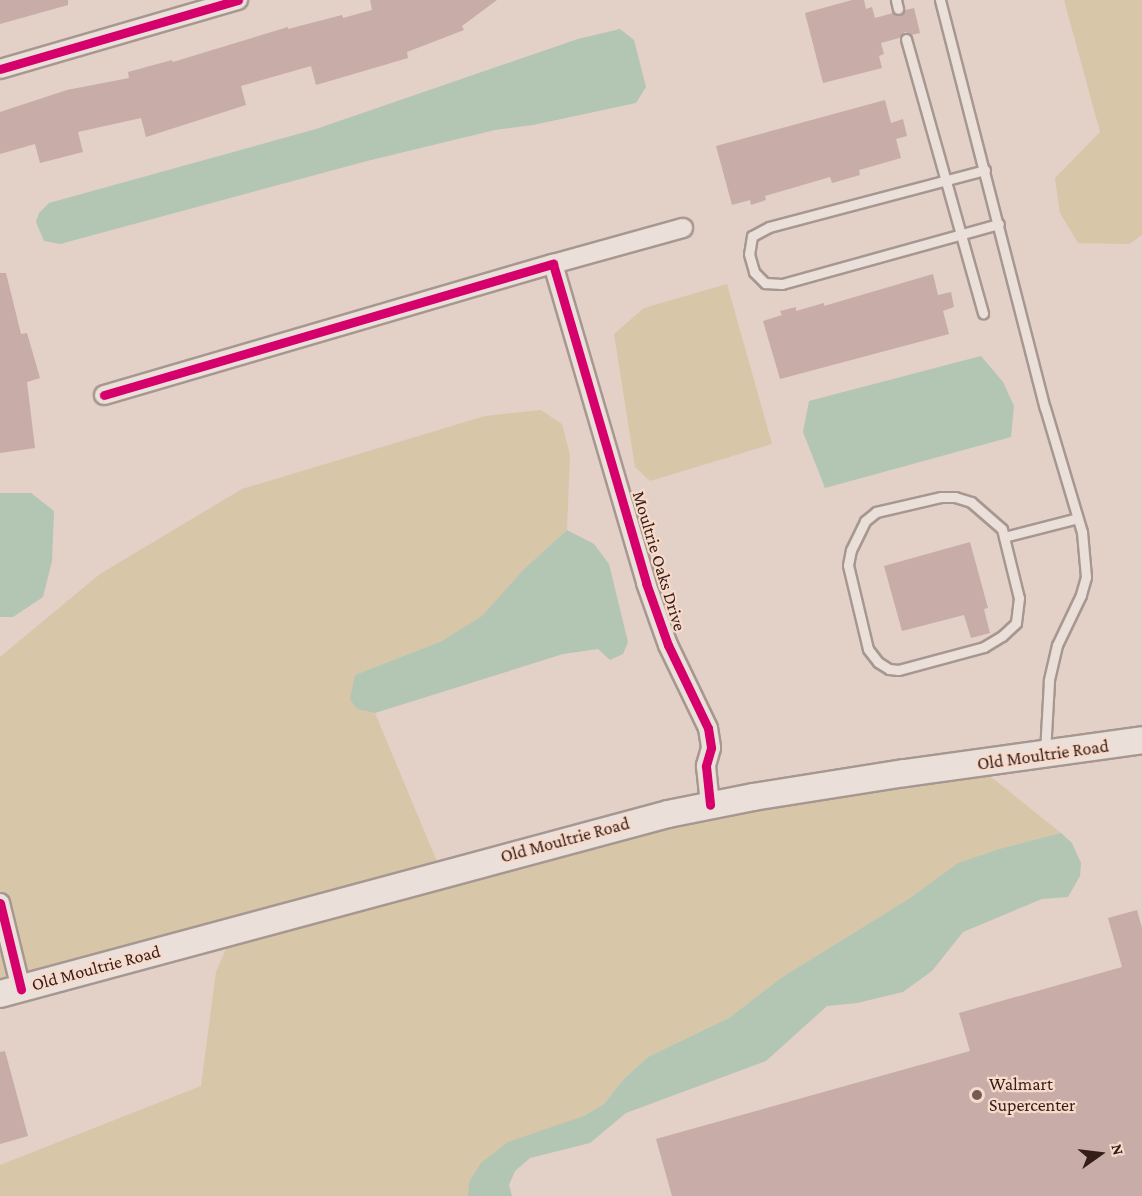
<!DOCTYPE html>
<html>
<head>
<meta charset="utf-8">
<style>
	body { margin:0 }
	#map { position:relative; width:1142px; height:1196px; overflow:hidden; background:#e3d0c7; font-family:"Crimson Pro",serif }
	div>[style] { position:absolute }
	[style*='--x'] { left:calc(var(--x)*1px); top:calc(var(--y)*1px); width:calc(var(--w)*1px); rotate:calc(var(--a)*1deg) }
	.green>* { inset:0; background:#d7c6a8 }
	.water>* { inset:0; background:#b3c5b3 }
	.building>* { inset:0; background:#c7aca7 }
	.roads { filter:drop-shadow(2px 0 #a79791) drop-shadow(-2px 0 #a79791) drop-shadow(0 2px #a79791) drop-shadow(0 -2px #a79791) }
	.lane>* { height:9px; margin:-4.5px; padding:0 4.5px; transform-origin:4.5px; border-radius:4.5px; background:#ebdfd9 }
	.street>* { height:18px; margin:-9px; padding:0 9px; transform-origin:9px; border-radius:9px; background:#ebdfd9 }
	.secondary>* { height:26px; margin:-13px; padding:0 13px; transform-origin:13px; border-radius:13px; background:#ebdfd9 }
	.cycleway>* { height:9px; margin:-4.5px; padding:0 4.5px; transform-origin:4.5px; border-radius:4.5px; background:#d6006c }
	.dots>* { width:16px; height:16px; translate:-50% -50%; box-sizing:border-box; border:3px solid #f7dac9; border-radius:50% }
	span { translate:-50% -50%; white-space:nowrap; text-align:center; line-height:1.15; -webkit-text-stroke:4.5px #f7dac9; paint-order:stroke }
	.street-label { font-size:18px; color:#351d19 }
	.poi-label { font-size:18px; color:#351d19 }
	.left { translate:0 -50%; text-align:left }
	.north { position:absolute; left:1070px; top:1124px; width:60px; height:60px; -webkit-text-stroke:4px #f7dac9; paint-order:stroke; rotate:76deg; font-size:16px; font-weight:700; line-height:24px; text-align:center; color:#351d19 }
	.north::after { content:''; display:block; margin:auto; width:21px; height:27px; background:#351d19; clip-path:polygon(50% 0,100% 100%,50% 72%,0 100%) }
</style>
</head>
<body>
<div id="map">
	<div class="green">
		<div style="clip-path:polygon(1064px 0,1142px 0,1142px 235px,1129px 244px,1078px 243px,1060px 213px,1055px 178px,1100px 132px)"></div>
		<div style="clip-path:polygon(727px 284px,772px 444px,650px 481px,635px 467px,614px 334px,644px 308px)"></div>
		<div style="clip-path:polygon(541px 410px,562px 424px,570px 455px,567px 530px,524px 569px,483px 616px,442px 641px,355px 675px,357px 709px,375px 713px,438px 864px,0 984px,0 657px,100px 574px,242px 489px,485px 416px)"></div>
		<div style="clip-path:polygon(986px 773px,1061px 833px,999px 849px,958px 863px,910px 898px,781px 978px,729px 1018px,648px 1057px,623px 1080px,604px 1104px,584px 1116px,558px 1126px,470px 1181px,468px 1196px,0 1196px,0 1165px,201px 1086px,216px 972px,229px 942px,587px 844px,754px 807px)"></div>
	</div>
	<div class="water">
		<div style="clip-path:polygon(620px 29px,634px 40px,646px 87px,636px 103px,533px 125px,495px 130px,367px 161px,60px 244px,44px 241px,36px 222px,39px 213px,49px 203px,316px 129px,578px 39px)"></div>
		<div style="clip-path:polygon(981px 356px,1003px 382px,1014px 406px,1011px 437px,825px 488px,803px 432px,809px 401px)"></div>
		<div style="clip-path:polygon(0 493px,31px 493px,54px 511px,52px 561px,43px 597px,13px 617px,0 617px)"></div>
		<div style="clip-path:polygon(567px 530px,594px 544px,609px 564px,628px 642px,623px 654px,610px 660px,598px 649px,563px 654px,375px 713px,357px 709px,350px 699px,355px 675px,442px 641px,482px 616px,524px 569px)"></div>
		<div style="clip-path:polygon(1061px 833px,1072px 843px,1081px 863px,1080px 876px,1068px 897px,1042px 899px,963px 932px,932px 971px,903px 992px,857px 1003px,827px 1006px,766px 1061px,626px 1113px,590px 1143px,530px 1158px,515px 1171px,509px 1185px,512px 1196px,468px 1196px,469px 1182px,481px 1163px,508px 1142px,584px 1116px,604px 1104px,623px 1080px,648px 1057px,729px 1018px,781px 978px,910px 898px,958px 863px,999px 849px)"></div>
	</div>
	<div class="building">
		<div style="clip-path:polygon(0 0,68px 0,68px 5px,0 24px)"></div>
		<div style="clip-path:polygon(370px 0,497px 0,462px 26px,464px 30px,407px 52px,408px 58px,316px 85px,311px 66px,241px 86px,246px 105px,146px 137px,141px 118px,78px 132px,83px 152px,40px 163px,35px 144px,0 154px,0 112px,67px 90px,129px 78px,128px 72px,172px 60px,173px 62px,288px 27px,288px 29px,342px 15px,343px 18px,372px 10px)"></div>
		<div style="clip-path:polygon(852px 0,864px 0,866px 9px,872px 7px,875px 18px,893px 13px,900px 15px,905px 10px,914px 8px,920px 33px,911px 35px,905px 32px,899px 38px,881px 43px,884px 54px,879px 56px,882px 68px,823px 83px,805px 13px)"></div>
		<div style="clip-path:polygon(885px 100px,891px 123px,903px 119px,907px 136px,896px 139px,901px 158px,859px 170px,860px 175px,832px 183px,830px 177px,765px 196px,766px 200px,751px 205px,750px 200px,732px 205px,716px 146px)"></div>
		<div style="clip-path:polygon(0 273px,6px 273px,21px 334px,27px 333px,40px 378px,27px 382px,35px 448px,0 453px)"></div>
		<div style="clip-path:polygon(933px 274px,938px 295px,951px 292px,954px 307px,943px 311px,949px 334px,780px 379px,763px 321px,782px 315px,780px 311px,796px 307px,796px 311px,824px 303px,824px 306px)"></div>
		<div style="clip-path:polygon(970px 542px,988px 608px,984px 609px,990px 633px,971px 638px,964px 615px,902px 631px,884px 566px)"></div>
		<div style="clip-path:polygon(1137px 910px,1142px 928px,1142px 1196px,672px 1196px,656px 1139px,970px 1051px,959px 1013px,1122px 967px,1108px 918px)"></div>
		<div style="clip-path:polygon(5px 1051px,28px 1136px,0 1144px,0 1052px)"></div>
	</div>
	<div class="roads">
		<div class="lane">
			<div style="--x:896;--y:0;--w:9;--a:77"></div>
			<div style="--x:940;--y:0;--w:421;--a:75.6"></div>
			<div style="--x:1045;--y:408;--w:129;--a:73.4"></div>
			<div style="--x:1082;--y:532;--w:45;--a:84.9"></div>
			<div style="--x:1086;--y:577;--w:19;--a:106"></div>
			<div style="--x:1081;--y:595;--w:55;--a:115.6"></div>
			<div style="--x:1057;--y:645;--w:37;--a:103"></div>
			<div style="--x:1049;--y:681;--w:71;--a:93.2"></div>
			<div style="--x:906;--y:39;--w:285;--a:74.3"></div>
			<div style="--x:985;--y:170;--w:223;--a:165.2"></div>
			<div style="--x:769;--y:227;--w:19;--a:152"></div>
			<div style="--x:752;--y:236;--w:18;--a:99"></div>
			<div style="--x:749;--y:254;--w:19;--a:74"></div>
			<div style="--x:754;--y:272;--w:16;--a:45"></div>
			<div style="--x:765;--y:283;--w:17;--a:3"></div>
			<div style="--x:782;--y:284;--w:225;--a:-15.5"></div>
			<div style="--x:941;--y:497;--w:14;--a:0"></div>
			<div style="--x:955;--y:497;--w:17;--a:17"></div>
			<div style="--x:971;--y:502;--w:41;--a:41.1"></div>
			<div style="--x:1002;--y:529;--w:71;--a:76.2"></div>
			<div style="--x:1019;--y:598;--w:25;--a:97"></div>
			<div style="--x:1016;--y:623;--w:19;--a:137"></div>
			<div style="--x:1002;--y:636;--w:21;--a:149"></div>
			<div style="--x:984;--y:647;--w:89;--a:165"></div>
			<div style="--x:898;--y:670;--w:9;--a:-174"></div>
			<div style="--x:889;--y:669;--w:13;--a:-148"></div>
			<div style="--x:878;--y:662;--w:16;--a:-128"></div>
			<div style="--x:868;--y:649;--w:86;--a:-103.4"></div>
			<div style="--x:848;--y:565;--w:15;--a:-79"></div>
			<div style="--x:851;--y:550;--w:32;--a:-64"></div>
			<div style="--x:865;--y:521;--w:14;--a:-39"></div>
			<div style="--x:876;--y:512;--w:67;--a:-13"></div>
			<div style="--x:1004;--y:537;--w:76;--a:-14.4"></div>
		</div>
		<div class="street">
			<div style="--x:0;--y:69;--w:248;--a:-16.2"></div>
			<div style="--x:553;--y:264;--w:135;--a:-15.5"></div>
			<div style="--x:104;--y:395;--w:468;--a:-16.3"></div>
			<div style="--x:553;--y:264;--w:332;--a:73.7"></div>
			<div style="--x:646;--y:583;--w:66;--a:70.5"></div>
			<div style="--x:668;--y:645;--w:92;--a:64.3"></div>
			<div style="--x:708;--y:728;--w:20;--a:81"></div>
			<div style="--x:711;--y:748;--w:19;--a:106"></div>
			<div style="--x:706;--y:766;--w:39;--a:84"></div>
			<div style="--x:0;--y:903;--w:89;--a:76.3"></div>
		</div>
		<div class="secondary">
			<div style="--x:0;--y:994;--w:692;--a:-15.08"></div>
			<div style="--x:668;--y:814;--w:87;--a:-11.3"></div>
			<div style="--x:753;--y:797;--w:154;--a:-9"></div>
			<div style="--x:905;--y:773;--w:239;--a:-7.9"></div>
		</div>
	</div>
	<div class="cycleway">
		<div style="--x:0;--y:69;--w:248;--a:-16.2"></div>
		<div style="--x:104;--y:395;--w:468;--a:-16.3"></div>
		<div style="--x:553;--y:264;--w:332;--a:73.7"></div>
		<div style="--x:646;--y:583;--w:66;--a:70.5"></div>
		<div style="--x:668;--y:645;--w:92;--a:64.3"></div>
		<div style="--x:708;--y:728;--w:20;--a:81"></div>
		<div style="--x:711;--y:748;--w:19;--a:106"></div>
		<div style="--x:706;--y:766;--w:39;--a:84"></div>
		<div style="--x:0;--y:903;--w:89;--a:76.3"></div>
	</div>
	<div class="dots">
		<div style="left:977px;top:1095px;background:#725c56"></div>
	</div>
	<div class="street-label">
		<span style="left:659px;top:561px;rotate:73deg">Moultrie Oaks Drive</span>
		<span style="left:1043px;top:755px;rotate:-8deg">Old Moultrie Road</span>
		<span style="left:565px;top:840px;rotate:-15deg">Old Moultrie Road</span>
		<span style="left:96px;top:968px;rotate:-15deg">Old Moultrie Road</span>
	</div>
	<div class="poi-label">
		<span class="left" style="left:989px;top:1095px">Walmart<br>Supercenter</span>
	</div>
	<div class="north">N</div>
</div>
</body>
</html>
